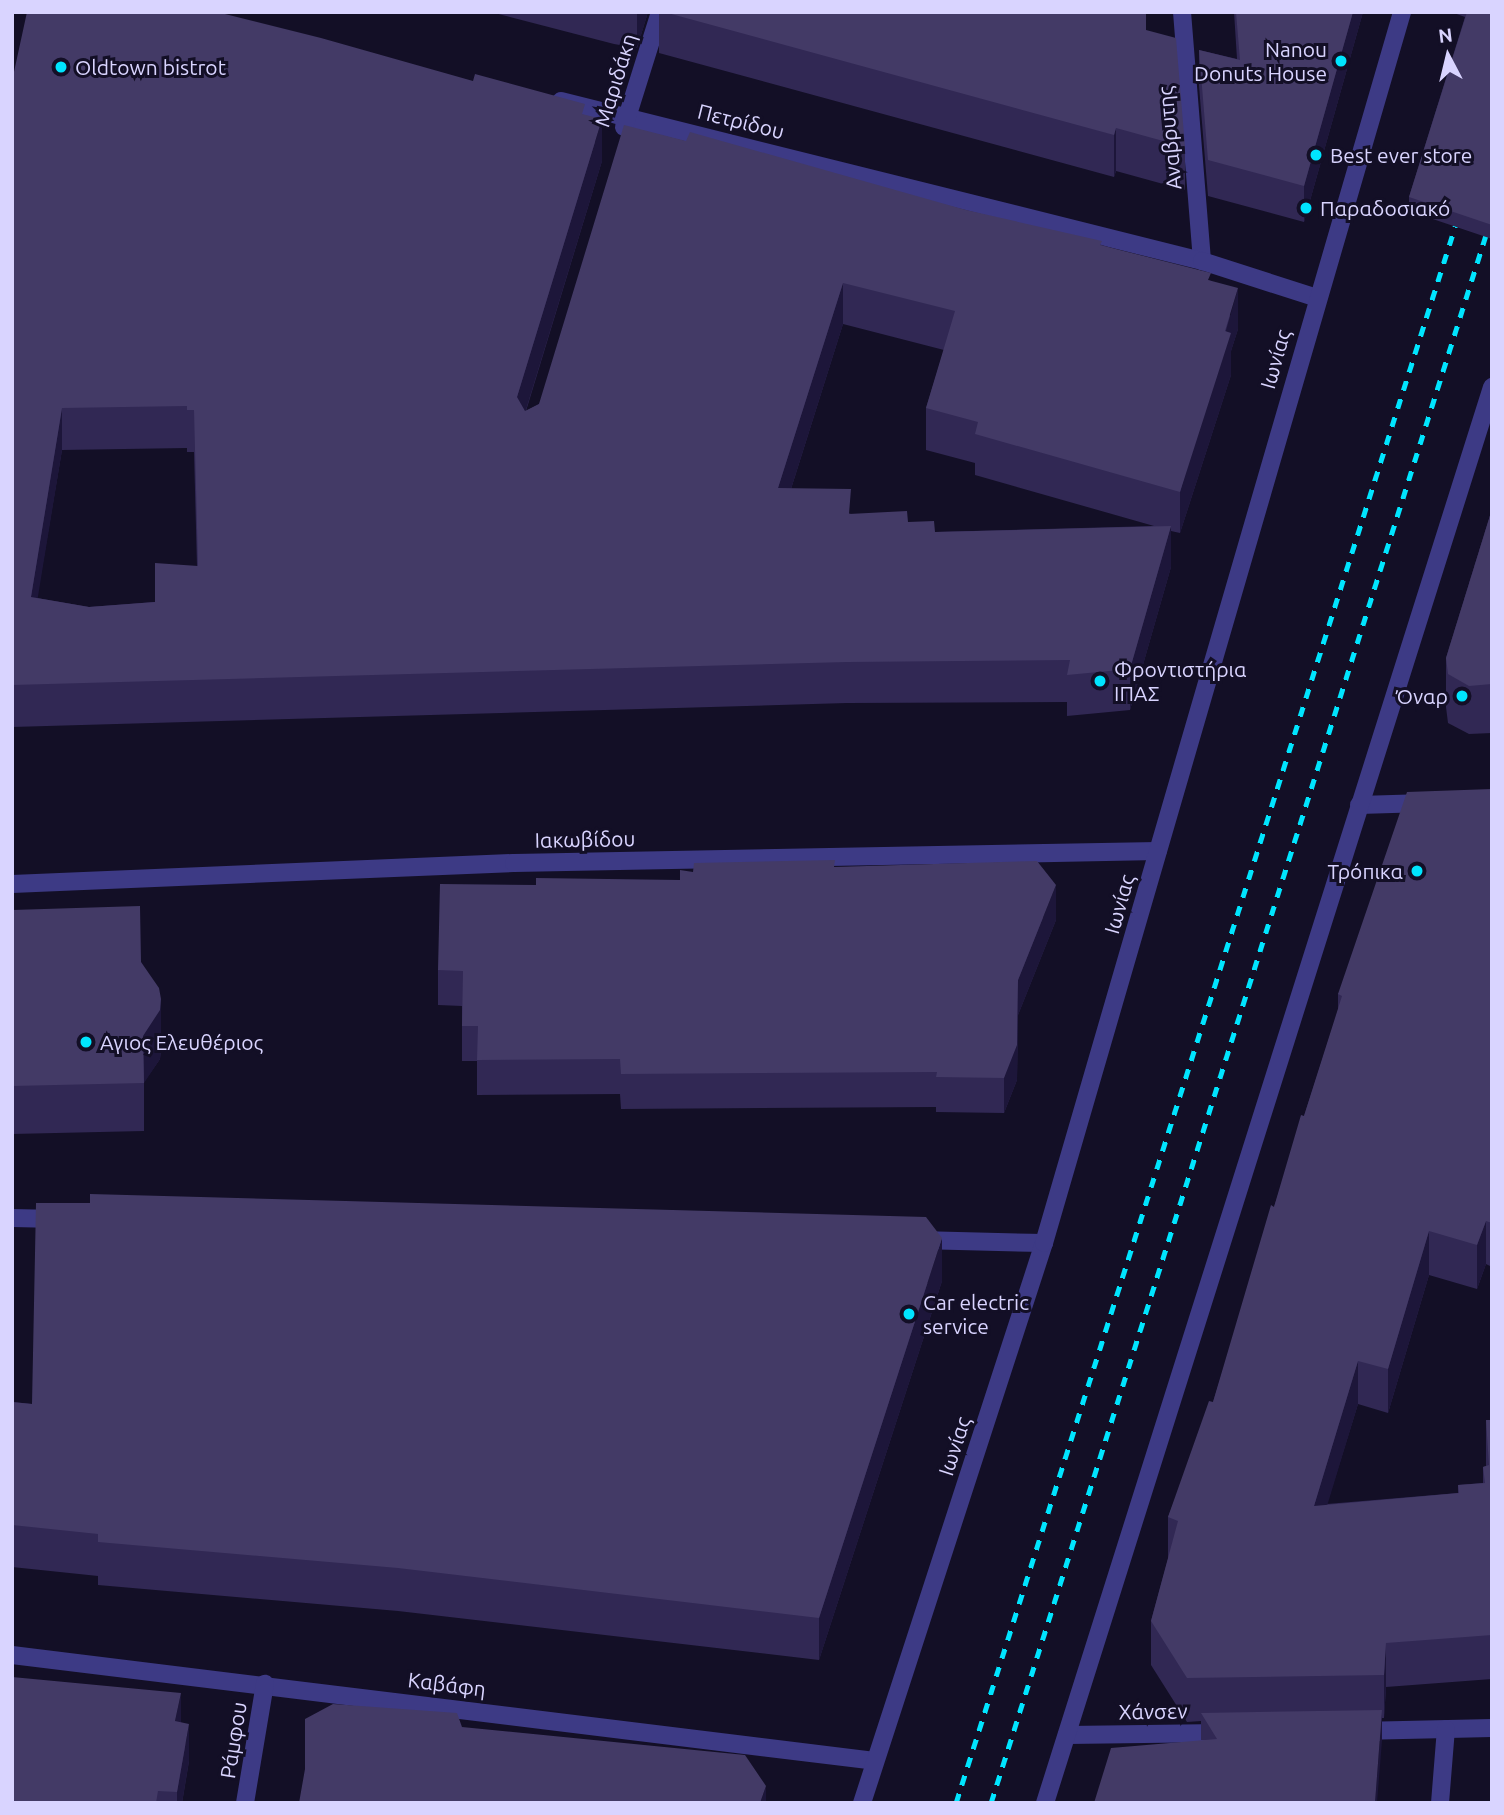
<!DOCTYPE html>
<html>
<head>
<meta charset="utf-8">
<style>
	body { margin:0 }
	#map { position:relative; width:1504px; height:1815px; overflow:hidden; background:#130f26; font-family:Ubuntu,sans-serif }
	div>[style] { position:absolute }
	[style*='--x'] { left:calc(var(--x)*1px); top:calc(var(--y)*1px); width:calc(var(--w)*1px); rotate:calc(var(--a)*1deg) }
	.pedestrian>* { height:18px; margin:-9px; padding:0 9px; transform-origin:9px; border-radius:9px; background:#3d3a85 }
	.minor>* { height:18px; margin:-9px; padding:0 9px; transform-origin:9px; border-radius:9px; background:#3d3a85 }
	.tertiary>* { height:18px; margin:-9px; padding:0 9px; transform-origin:9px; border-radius:9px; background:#3d3a85 }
	.rail>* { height:5px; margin-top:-2.5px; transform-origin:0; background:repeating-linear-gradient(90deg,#00e5ff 0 10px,transparent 0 19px) }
	.wall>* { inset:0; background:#312854 }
	.shaded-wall>* { inset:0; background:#1d163a }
	.building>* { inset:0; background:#433a66 }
	.dots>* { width:19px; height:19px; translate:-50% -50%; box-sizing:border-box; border:4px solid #130f26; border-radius:50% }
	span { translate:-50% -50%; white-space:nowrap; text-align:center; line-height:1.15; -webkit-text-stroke:6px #130f26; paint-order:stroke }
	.poi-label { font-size:21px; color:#d9d4ff }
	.right { translate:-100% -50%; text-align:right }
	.left { translate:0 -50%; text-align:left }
	.street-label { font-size:21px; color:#d9d4ff }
	.frame { position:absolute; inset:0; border:14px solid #d9d4ff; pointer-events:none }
	.north { position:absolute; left:1413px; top:21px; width:70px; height:70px; -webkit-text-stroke:5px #130f26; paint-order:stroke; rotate:353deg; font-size:19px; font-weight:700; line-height:28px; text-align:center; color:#d9d4ff }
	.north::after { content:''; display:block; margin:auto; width:24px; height:32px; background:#d9d4ff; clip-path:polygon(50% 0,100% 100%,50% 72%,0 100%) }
</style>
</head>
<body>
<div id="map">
	<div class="pedestrian">
		<div style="--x:12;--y:884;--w:502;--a:-2.4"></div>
		<div style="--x:514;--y:863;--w:644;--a:-1.07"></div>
	</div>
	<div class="minor">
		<div style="--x:1182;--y:12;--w:250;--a:85.4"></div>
		<div style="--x:561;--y:101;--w:661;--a:14.02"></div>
		<div style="--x:1202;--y:261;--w:121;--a:17.8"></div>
		<div style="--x:624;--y:127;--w:121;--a:-72.6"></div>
		<div style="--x:1359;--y:805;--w:67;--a:-1.7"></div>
		<div style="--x:12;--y:1218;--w:46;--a:1.2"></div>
		<div style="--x:918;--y:1240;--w:126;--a:1.4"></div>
		<div style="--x:12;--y:1655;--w:869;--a:7"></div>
		<div style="--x:1359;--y:1731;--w:133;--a:-1.3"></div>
		<div style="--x:1067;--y:1735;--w:155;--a:-0.7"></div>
		<div style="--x:245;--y:1803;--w:121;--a:-80.5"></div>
		<div style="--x:862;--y:1803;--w:589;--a:-72"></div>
		<div style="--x:1044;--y:1243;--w:1282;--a:-73.78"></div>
		<div style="--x:1440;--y:1803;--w:74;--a:-85.4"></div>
	</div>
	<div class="tertiary">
		<div style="--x:1045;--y:1803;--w:1485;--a:-72.48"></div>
	</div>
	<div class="rail">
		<div style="--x:956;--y:1803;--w:1673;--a:-72.43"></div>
		<div style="--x:991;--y:1803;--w:1664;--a:-72.48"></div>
	</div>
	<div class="wall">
		<div style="clip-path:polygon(491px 12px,648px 12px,637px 48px,614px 44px)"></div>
		<div style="clip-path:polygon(659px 12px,1146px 12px,1146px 30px,1185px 147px,1185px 190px,1116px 171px,1114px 177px,659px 53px)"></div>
		<div style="clip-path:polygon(1234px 12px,1363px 12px,1304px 222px,1208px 196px,1199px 86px,1199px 50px,1237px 59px)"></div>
		<div style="clip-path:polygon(1451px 12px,1492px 12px,1492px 239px,1409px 211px,1409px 197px,1465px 17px)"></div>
		<div style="clip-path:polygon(evenodd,12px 81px,585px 115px,602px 161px,526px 411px,539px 404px,686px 141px,966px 210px,1102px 245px,1211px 281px,1238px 329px,1231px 351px,1231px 375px,1180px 533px,1171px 531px,1171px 567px,1130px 710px,1067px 716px,1067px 702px,847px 703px,12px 727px,12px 81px,843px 324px,944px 350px,926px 408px,926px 450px,975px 463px,975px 475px,1154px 526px,935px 532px,908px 522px,851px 514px,791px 489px,843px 324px,12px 81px,187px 448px,187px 452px,194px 452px,197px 566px,155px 602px,89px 607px,37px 598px,62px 450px,187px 448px)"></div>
		<div style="clip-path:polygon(1492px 509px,1492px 733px,1469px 734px,1448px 723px,1446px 707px,1446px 658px)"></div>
		<div style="clip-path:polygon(1492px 789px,1492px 1267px,1486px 1264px,1477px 1289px,1429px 1275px,1388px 1413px,1358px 1404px,1327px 1504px,1458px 1493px,1458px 1485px,1483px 1483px,1483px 1467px,1486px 1466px,1486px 1420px,1492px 1420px,1492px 1679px,1386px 1687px,1384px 1718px,1382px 1718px,1382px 1741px,1201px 1740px,1201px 1721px,1187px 1722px,1151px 1665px,1151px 1621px,1168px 1559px,1168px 1517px,1213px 1402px,1274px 1207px,1304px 1116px,1338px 1011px,1338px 994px)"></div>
		<div style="clip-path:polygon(835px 867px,1056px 920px,1018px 1015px,1017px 1080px,1004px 1113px,936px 1112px,936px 1107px,621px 1109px,620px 1094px,477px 1095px,477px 1061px,462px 1061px,462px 1006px,438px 1005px,438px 970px,536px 885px,680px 880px,693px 872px)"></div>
		<div style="clip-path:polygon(12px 910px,141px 962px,161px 1048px,160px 1059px,144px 1082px,144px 1131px,12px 1134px)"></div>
		<div style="clip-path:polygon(942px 1281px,819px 1660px,398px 1611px,98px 1585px,98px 1576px,12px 1567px,12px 1402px,32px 1404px)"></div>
		<div style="clip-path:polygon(181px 1722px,189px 1761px,182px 1803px,12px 1803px)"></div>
	</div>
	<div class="shaded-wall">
		<div style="clip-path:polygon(637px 12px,648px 12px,637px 48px)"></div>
		<div style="clip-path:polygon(1353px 12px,1363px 12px,1304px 222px,1304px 186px)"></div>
		<div style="clip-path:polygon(602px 119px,602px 161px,517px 439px,517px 397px)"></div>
		<div style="clip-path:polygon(1116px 128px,1116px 171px,1114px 177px,1114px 135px)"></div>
		<div style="clip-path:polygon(843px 283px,843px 324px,778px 530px,778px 488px)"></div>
		<div style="clip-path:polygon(1238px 288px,1238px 329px,1231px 351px,1231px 375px,1180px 533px,1180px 492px)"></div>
		<div style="clip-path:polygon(62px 408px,62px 450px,31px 639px,31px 597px)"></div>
		<div style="clip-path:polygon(1171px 526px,1171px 567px,1130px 710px,1130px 669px)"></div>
		<div style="clip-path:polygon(1056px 885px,1056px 920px,1018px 1015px,1017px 1080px,1004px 1113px,1004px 1078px,1018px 980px)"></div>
		<div style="clip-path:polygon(161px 999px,161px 1048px,160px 1059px,144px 1083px,143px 1036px)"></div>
		<div style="clip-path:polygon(1486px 1221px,1486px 1264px,1477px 1289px,1477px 1245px)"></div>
		<div style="clip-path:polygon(1429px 1231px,1429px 1275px,1388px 1413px,1388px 1369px)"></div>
		<div style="clip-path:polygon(942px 1238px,942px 1281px,819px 1660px,819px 1618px)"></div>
		<div style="clip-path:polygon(1358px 1361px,1358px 1404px,1314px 1549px,1314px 1506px)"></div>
		<div style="clip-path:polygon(1386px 1643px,1386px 1687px,1384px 1718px,1384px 1675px)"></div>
		<div style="clip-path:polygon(181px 1693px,181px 1730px,175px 1721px)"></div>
		<div style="clip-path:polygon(1382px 1710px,1382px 1741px,1377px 1803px,1375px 1803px)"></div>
		<div style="clip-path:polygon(189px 1724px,189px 1761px,182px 1803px,177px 1803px,177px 1792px)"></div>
		<div style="clip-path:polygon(766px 1786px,766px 1803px,760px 1803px)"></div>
	</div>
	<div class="building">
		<div style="clip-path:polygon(evenodd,27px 12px,217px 12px,321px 38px,473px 81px,475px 74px,585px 104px,582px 114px,602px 119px,517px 397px,525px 411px,539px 404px,624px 125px,686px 141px,690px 132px,966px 210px,1102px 241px,1100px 245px,1211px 273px,1208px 280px,1238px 288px,1225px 331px,1231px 333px,1180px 492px,975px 434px,978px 422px,926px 408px,955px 311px,843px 283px,778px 488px,851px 489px,849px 514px,907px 511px,908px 522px,934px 521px,935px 532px,1171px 526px,1130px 669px,1067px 675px,1070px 660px,847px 662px,12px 685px,12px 81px,27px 12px,187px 406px,187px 410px,194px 410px,198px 566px,155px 563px,155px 602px,89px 607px,31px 597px,62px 408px,187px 406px)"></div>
		<div style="clip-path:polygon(664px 12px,1146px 12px,1146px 30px,1176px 38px,1185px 147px,1116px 128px,1114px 135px)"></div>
		<div style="clip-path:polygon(1236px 12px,1353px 12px,1304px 186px,1208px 160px,1199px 50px,1240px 60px)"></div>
		<div style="clip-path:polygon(1467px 12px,1492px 12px,1492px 225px,1409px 197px)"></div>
		<div style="clip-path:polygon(1492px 509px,1492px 684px,1469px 686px,1448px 674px,1446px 658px)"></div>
		<div style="clip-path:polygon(1492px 789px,1492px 1223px,1486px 1221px,1477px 1245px,1429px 1231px,1388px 1369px,1358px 1361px,1314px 1506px,1459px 1493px,1458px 1485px,1485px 1483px,1483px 1467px,1489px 1465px,1486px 1420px,1492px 1420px,1492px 1635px,1386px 1643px,1384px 1675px,1187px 1678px,1151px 1621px,1178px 1521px,1168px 1517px,1209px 1401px,1213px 1402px,1271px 1205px,1274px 1207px,1301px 1115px,1304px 1116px,1342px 996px,1338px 994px,1407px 792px)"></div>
		<div style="clip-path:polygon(835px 860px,834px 867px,1037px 861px,1056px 885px,1018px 980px,1017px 1045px,1004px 1078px,936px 1077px,937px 1072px,621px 1074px,620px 1059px,477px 1060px,478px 1026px,462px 1026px,463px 971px,438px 970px,440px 884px,536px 885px,536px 878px,680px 880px,680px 870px,693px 872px,694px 863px)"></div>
		<div style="clip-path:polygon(140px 906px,141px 962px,159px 988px,161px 999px,160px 1010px,143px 1036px,144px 1083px,12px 1086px,12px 910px)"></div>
		<div style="clip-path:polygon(90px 1194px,926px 1217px,942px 1238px,819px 1618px,398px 1568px,98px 1542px,98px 1534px,12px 1525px,12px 1402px,32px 1404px,36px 1203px,90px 1203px)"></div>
		<div style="clip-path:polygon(12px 1677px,181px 1693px,175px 1721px,189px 1724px,177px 1792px,158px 1791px,156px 1803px,12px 1803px)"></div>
		<div style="clip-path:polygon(333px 1704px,457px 1713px,462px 1727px,745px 1755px,766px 1786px,760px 1803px,299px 1803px,305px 1769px,305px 1719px)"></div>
		<div style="clip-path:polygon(1382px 1710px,1375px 1803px,1094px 1803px,1111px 1748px,1217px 1739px,1201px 1713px)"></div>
	</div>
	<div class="dots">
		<div style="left:1341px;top:61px;background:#00e5ff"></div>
		<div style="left:61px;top:67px;background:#00e5ff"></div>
		<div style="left:1316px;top:155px;background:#00e5ff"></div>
		<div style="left:1306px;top:208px;background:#00e5ff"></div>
		<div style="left:1100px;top:681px;background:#00e5ff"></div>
		<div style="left:1462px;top:696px;background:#00e5ff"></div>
		<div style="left:1417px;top:871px;background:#00e5ff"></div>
		<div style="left:86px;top:1042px;background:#00e5ff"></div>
		<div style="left:909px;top:1314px;background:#00e5ff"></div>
	</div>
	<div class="poi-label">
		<span class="right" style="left:1327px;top:61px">Nanou<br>Donuts House</span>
		<span class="left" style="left:75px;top:67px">Oldtown bistrot</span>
		<span class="left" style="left:1330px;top:155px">Best ever store</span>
		<span class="left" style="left:1320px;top:208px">Παραδοσιακό</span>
		<span class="left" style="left:1114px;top:681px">Φροντιστήρια<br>ΙΠΑΣ</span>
		<span class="right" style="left:1448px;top:696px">Όναρ</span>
		<span class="right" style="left:1403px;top:871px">Τρόπικα</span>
		<span class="left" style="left:100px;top:1042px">Αγιος Ελευθέριος</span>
		<span class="left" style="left:923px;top:1314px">Car electric<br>service</span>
	</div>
	<div class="street-label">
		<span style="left:615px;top:80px;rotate:-73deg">Μαριδάκη</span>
		<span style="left:741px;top:121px;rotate:14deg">Πετρίδου</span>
		<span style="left:1169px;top:138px;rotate:-95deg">Αναβρυτης</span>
		<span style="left:1275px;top:359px;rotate:-74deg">Ιωνίας</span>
		<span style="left:585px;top:839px;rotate:-1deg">Ιακωβίδου</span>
		<span style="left:1119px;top:904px;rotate:-74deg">Ιωνίας</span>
		<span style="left:954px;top:1446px;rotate:-72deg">Ιωνίας</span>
		<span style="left:447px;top:1684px;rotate:7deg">Καβάφη</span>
		<span style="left:1153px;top:1711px;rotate:-1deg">Χάνσεν</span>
		<span style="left:233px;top:1740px;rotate:-81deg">Ράμφου</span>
	</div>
	<div class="frame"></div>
	<div class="north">N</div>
</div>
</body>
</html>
